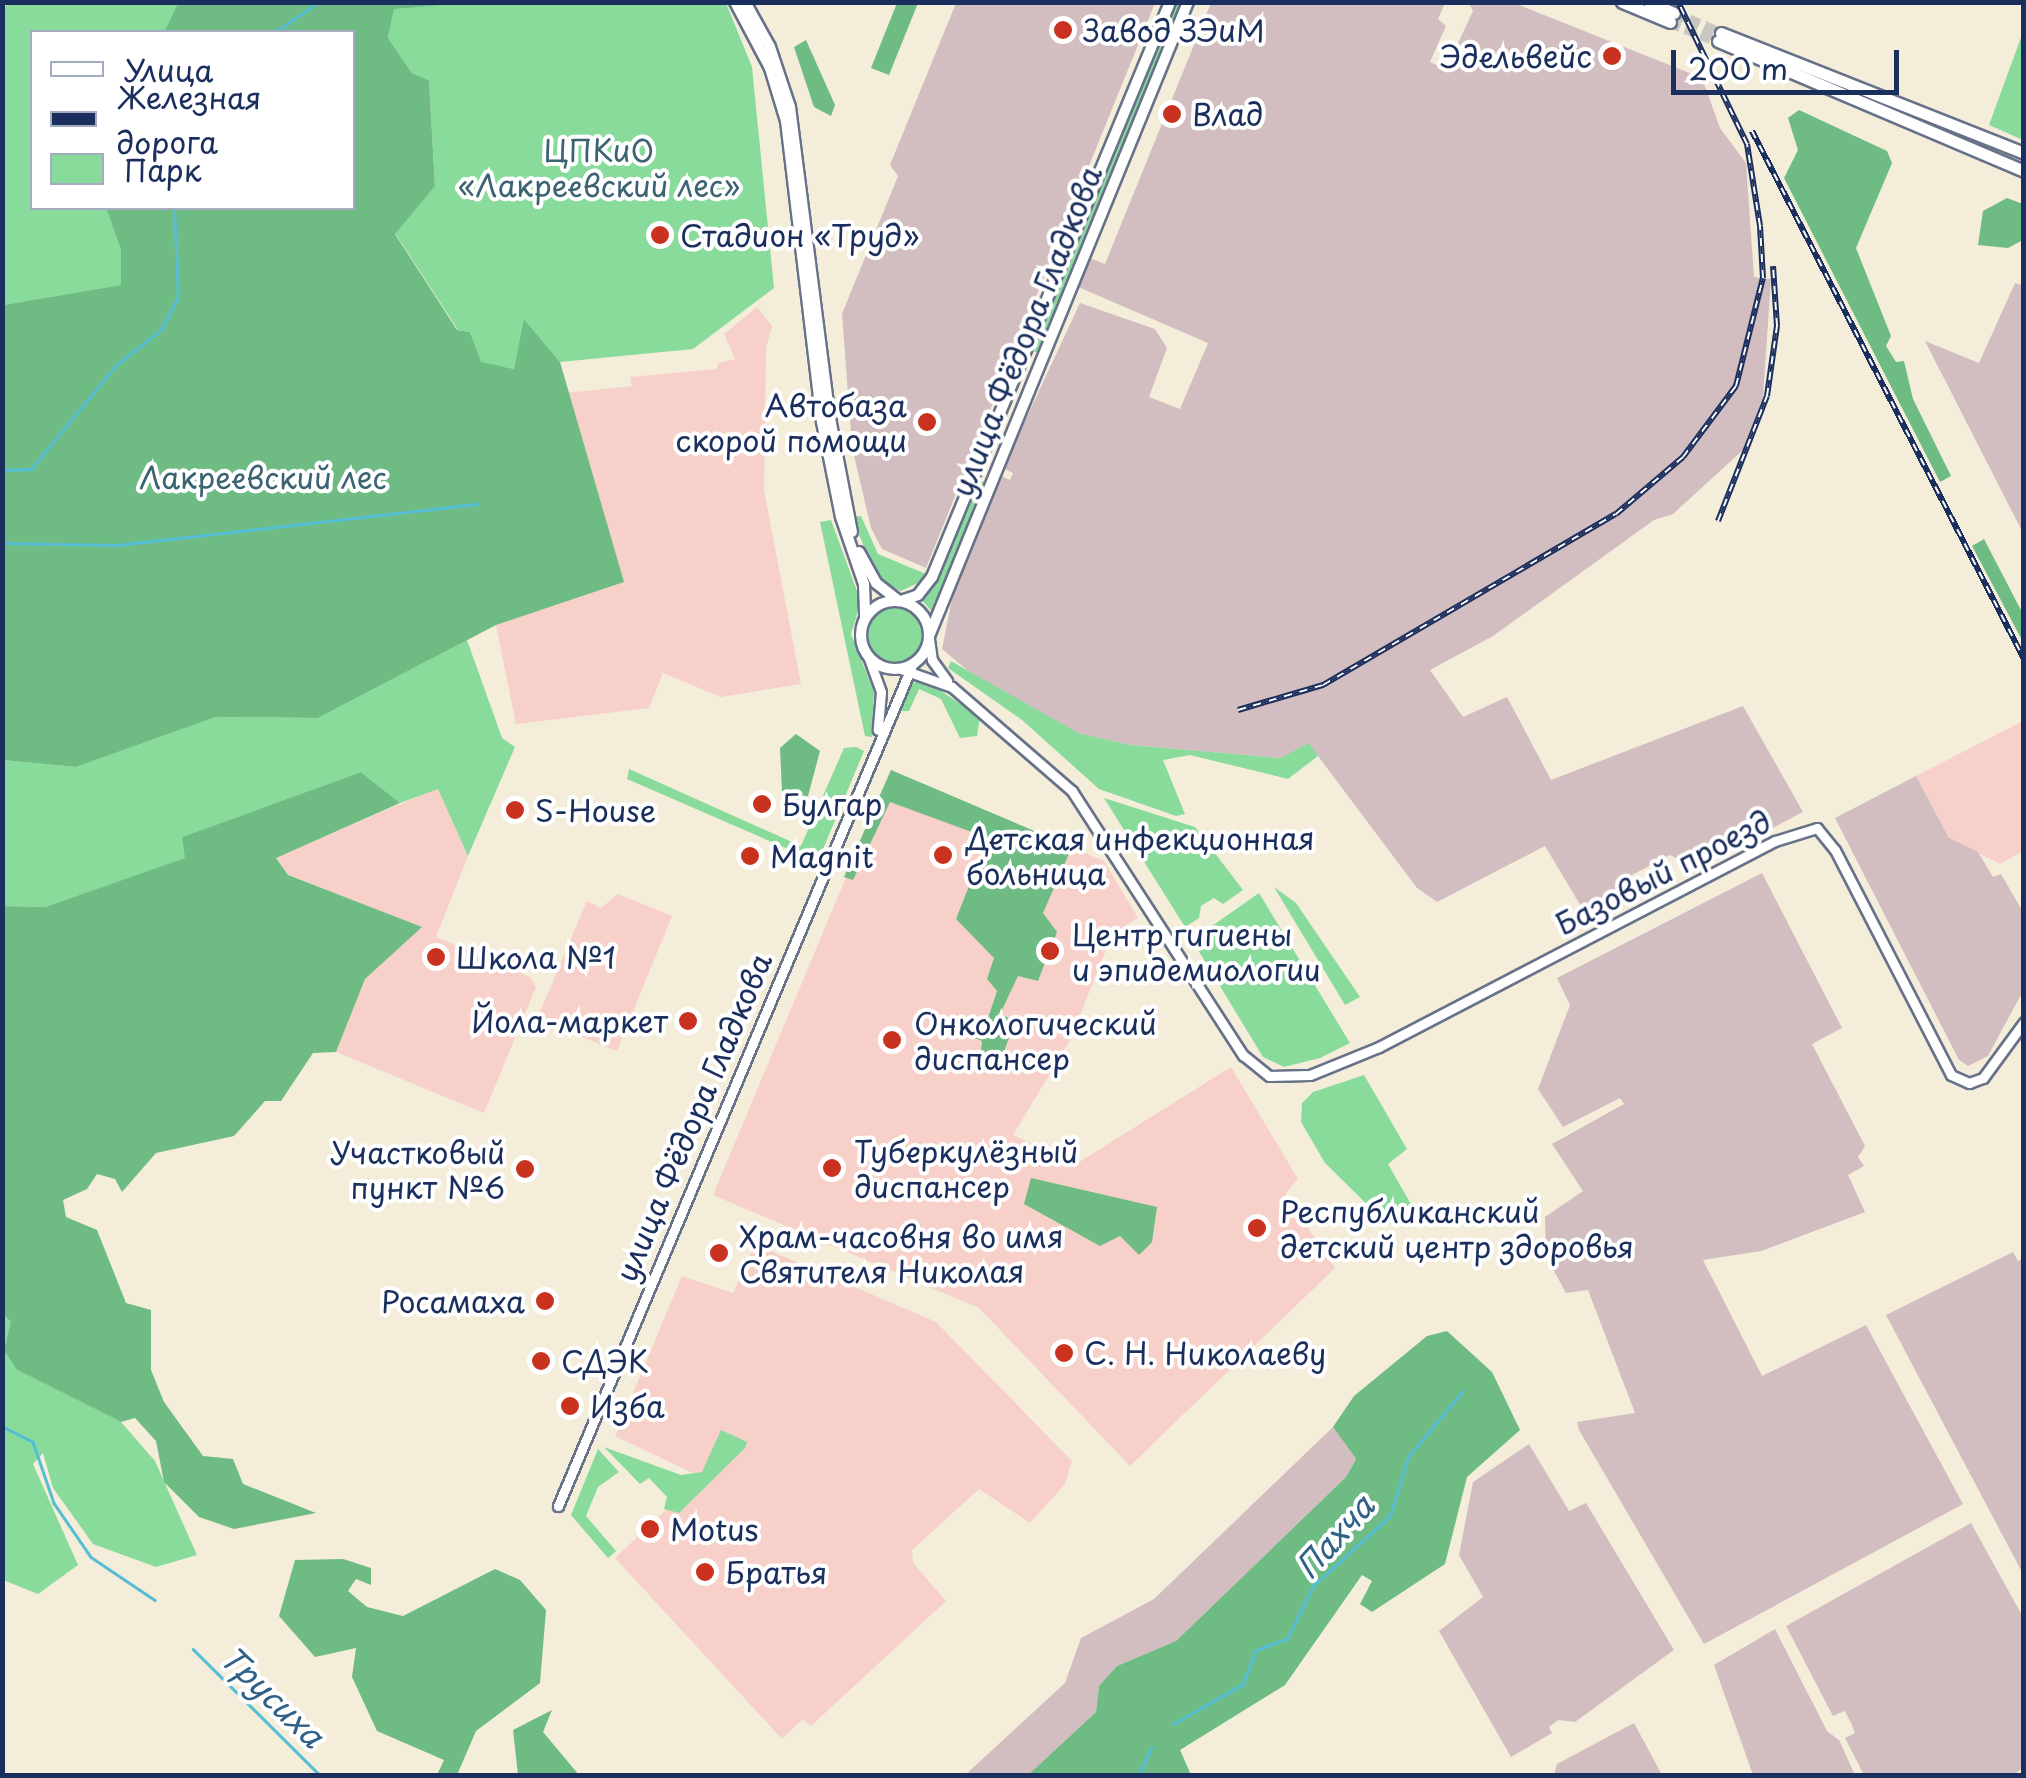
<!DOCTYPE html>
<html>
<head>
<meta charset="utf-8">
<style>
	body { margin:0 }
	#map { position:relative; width:2026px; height:1778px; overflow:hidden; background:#f4edda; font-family:"Playpen Sans",sans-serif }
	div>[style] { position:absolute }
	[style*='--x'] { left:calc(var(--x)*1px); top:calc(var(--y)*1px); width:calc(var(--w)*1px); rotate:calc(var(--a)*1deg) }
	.built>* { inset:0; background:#f7d0c9 }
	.industrial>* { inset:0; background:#d2bec1 }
	.green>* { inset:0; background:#89db9c }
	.round { border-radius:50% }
	.forest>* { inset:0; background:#6ebb84 }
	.stream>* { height:2.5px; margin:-1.25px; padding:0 1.25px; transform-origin:1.25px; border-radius:1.25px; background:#56bed4 }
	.primary-tunnel>* { height:11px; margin-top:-5.5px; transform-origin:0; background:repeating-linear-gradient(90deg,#c9c7c1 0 11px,transparent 0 16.5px) }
	.roads { filter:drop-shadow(2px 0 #677289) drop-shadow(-2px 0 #677289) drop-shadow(0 2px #677289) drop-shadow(0 -2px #677289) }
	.tertiary>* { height:9px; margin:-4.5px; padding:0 4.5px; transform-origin:4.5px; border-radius:4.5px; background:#fff }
	.secondary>* { height:10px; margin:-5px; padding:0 5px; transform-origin:5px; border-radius:5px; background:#fff }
	.secondary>.ring { margin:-5px; padding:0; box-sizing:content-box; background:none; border:10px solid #fff; border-radius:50% }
	.primary>* { height:11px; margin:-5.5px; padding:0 5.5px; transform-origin:5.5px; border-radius:5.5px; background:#fff }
	.rail>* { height:6px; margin-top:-3px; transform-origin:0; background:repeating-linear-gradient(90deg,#fff 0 8px,#1b2f5e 0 16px); box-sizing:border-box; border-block:2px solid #1b2f5e }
	.dots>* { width:28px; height:28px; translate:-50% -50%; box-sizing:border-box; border:5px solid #fff; border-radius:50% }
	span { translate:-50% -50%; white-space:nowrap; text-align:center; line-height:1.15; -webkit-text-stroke:8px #fff; paint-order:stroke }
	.poi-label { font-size:30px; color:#1b2f5e }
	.left { translate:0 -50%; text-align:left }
	.right { translate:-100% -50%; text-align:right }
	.park-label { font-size:30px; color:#3c6371 }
	.street-label { font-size:30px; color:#1b2f5e }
	.water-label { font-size:32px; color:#306187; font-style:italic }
	.frame { position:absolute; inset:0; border:5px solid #1b2f5e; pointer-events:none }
	.legend { position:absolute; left:30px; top:30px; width:325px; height:180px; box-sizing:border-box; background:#fff; border:2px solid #a4acbf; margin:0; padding:12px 18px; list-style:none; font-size:30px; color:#1b2f5e }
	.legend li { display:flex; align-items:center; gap:20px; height:50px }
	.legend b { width:50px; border:2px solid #a4acbf }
	.scale { position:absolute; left:1671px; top:50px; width:228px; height:45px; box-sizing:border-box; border:5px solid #1b2f5e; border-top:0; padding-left:12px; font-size:30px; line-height:35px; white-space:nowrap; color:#1b2f5e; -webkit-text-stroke:8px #fff; paint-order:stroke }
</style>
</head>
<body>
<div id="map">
	<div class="built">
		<div style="clip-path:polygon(757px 307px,772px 326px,766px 348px,764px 490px,801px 684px,721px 697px,663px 673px,649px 708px,516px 724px,496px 625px,624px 582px,566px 393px,632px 386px,630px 377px,717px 369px,718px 363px,735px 359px,724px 334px)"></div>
		<div style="clip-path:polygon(2023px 721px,2023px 851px,2000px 864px,1949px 838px,1916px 776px)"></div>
		<div style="clip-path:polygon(891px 770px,1104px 861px,1138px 918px,1112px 935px,1070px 1040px,1013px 1135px,1076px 1164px,1231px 1067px,1298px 1179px,1285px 1194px,1335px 1268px,1130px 1466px,979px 1308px,713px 1195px)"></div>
		<div style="clip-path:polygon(438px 788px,468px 856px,436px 937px,530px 977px,536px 987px,484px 1113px,336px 1052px,365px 979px,421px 927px,288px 875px,276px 857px)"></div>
		<div style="clip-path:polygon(618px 894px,672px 916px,617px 1051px,537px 1019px,587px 901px,601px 908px)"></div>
		<div style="clip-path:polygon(755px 1244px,936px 1322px,1072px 1461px,1065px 1484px,1030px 1523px,979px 1489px,912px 1550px,913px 1563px,946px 1601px,811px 1726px,803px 1719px,782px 1739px,615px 1558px,701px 1477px,615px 1436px,682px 1276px,733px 1293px)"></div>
	</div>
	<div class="industrial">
		<div style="clip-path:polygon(956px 3px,1155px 3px,926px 568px,882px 549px,871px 528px,852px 447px,842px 314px,898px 176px,890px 165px)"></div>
		<div style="clip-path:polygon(1211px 3px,1445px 3px,1438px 19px,1446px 26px,1430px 62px,1446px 69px,1473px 11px,1469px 3px,1514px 3px,1702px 78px,1720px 128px,1746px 163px,1754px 277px,1771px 279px,1763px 397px,1743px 450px,1673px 514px,1654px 520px,1493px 636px,1430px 670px,1463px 717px,1507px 697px,1551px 780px,1743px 706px,1803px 812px,1695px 868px,1670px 855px,1632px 875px,1634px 882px,1619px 892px,1624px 906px,1591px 923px,1545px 846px,1437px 902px,1417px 888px,1309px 744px,1280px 758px,1130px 745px,1077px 733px,991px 690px,942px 649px,954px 589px,1001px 476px,1010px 480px,1013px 473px,1003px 468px,1080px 303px,1155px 329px,1167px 348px,1149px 397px,1180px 409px,1208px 343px,1076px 286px,1087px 257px,1105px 264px)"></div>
		<div style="clip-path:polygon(2015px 283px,2024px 286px,2023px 533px,1925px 341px,1979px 363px)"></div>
		<div style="clip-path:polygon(1916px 776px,1949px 838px,1978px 852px,1993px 877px,2001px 874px,2023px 912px,2023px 991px,1988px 1056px,1968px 1066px,1959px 1060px,1835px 818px)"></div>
		<div style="clip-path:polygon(1762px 873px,1842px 1028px,1812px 1044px,1865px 1146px,1858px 1157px,1864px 1166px,1848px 1175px,1865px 1212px,1761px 1251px,1703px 1260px,1762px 1376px,1866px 1325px,1963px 1504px,1704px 1644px,1579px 1430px,1577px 1422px,1635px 1413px,1588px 1290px,1566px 1293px,1546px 1256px,1545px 1217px,1583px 1191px,1552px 1144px,1624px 1104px,1620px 1098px,1563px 1127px,1538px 1089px,1570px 1005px,1557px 978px)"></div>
		<div style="clip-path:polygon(2013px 1252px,2018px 1261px,2024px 1258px,2023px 1574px,1886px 1315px)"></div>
		<div style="clip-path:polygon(1333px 1427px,1356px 1459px,1346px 1477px,1176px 1641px,1117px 1666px,1099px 1686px,1096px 1712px,1028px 1775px,964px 1776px,1065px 1683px,1081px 1638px,1154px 1599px)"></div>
		<div style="clip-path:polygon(1529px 1444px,1569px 1511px,1586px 1503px,1674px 1650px,1575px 1722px,1558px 1720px,1549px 1727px,1552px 1733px,1511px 1757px,1439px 1631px,1483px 1597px,1459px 1555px,1473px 1482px)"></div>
		<div style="clip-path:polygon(1971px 1523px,2023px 1617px,2023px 1767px,2014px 1775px,1864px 1775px,1845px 1738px,1855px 1733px,1851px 1723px,1845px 1711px,1833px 1716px,1786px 1626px)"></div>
		<div style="clip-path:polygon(1775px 1629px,1827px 1731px,1839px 1740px,1855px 1775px,1753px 1775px,1714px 1665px)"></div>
		<div style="clip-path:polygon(1634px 1723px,1662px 1775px,1554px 1775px,1557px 1764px)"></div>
	</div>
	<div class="green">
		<div style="clip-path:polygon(12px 2px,178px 3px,164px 32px,32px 32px,32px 208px,106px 208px,121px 250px,122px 285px,3px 305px,2px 8px)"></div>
		<div style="clip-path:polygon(463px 2px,726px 3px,752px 67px,774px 288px,693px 349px,560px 362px,525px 320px,514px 369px,481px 363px,470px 332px,458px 330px,395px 233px,435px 186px,429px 80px,412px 73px,388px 38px,394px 8px)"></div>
		<div style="clip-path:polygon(1174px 3px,1185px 3px,1042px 352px,1034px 352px)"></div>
		<div style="clip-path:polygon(2023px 32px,2023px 140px,1989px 125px)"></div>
		<div style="clip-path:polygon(985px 481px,987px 483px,935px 615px,919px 597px,938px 578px,976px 483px)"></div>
		<div style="clip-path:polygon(861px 516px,878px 554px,926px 574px,922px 581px,901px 591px,877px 579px,852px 517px)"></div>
		<div style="clip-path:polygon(831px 520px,861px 602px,851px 634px,874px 692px,872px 737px,865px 736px,820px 522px)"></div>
		<div class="round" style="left:867px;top:607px;width:56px;height:56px"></div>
		<div style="clip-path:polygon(467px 640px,502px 738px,515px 747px,468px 856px,438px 789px,400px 803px,361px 772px,182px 837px,186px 858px,45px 907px,3px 906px,3px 760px,76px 767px,216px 717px,318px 718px)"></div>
		<div style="clip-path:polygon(951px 661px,1078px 733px,1130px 745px,1280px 758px,1309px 743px,1318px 756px,1288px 779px,1190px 755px,1163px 760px,1185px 814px,1176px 816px,1099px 789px,1022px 720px,948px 668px)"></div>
		<div style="clip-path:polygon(923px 679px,980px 717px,977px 736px,960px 738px,941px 699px,919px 689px,909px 711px,899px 711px,906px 686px)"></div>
		<div style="clip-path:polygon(856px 747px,864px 751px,821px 854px,811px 859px,627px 779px,629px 769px,801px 846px,844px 748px)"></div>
		<div style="clip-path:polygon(1104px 798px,1195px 827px,1243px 890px,1223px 904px,1214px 898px,1201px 906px,1199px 918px,1185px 927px)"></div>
		<div style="clip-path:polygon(1274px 887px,1296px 903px,1360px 997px,1345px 1005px)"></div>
		<div style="clip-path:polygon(1259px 893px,1350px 1043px,1320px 1058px,1284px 1067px,1263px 1057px,1192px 940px)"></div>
		<div style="clip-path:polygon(1364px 1075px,1407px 1149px,1388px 1164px,1412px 1206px,1388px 1225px,1325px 1163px,1301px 1122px,1302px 1103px,1313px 1092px)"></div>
		<div style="clip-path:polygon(2px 1313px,11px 1322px,17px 1370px,121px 1422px,155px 1461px,197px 1555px,156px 1567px,93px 1544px,53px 1488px,43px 1453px,33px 1464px,78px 1565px,38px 1594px,3px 1580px)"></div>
		<div style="clip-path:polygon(721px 1430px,747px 1442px,745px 1448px,679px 1513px,664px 1509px,667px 1497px,649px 1478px,640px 1484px,604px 1447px,681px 1475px,702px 1472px)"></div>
		<div style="clip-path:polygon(598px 1449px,619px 1472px,598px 1487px,586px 1516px,616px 1551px,608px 1558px,571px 1515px)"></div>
	</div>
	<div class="forest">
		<div style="clip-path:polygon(178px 3px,463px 3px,394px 9px,388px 38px,412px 73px,429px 80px,435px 186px,395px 234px,457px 330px,470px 332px,481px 362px,514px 369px,524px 319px,560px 362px,624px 582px,496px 625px,318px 718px,216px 717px,76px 767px,3px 760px,3px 305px,121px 285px,121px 250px,106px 208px,352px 208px,352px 32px,164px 32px)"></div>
		<div style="clip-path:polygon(897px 3px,918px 3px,889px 75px,871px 68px)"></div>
		<div style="clip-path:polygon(806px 40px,835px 105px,831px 116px,814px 107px,794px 47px)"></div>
		<div style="clip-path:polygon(1799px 110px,1887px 151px,1892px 163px,1856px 248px,1891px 336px,1886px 346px,1896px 362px,1904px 361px,1913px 399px,1951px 476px,1940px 482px,1784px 178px,1798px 150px,1788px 118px)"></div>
		<div style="clip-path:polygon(2007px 198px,2023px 204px,2023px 240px,2008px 248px,1978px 245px,1983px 211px)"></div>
		<div style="clip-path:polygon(1984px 539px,2023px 614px,2023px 642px,1972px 546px)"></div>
		<div style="clip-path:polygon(796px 734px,820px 751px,808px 796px,799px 802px,782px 791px,780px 748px)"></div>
		<div style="clip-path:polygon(891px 770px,1072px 847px,1043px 913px,1057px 932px,1038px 981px,1018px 976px,1000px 1014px,1015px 1021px,1001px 1060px,981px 1051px,982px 1041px,958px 1031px,965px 1017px,987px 1021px,997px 991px,987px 979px,994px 958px,956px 919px,988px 838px,890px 802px,853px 880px,844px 877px)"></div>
		<div style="clip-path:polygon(361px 772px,400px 803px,276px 858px,288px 875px,422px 927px,365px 979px,336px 1052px,313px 1053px,281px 1101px,265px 1101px,234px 1136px,156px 1153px,122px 1192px,115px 1179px,97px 1174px,87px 1189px,63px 1200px,66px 1217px,97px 1230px,126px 1303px,151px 1310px,151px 1370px,164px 1402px,203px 1456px,233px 1459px,243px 1484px,316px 1513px,234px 1529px,199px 1517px,164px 1482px,156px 1441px,135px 1418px,121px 1422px,17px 1370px,4px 1350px,11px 1322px,2px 1313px,3px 906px,45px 907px,185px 858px,182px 837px)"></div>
		<div style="clip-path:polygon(1031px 1178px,1157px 1207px,1152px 1242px,1139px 1255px,1120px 1236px,1100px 1246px,1024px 1204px)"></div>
		<div style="clip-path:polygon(1447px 1331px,1492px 1372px,1520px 1430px,1467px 1477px,1445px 1564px,1372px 1612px,1360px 1604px,1372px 1581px,1362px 1575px,1285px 1685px,1180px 1750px,1191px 1775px,1028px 1775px,1096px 1712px,1099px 1686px,1117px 1666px,1176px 1641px,1346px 1477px,1356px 1459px,1333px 1427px,1354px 1396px,1427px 1336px)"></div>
		<div style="clip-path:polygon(343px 1559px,371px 1568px,371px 1585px,356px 1579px,348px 1591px,367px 1607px,403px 1616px,495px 1569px,520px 1580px,546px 1610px,540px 1683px,476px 1731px,457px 1775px,437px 1775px,444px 1760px,377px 1731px,352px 1677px,356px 1648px,315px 1657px,279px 1616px,295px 1560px)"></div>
		<div style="clip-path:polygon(552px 1710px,543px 1732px,579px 1775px,518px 1775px,513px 1730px)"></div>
	</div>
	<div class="stream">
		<div style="--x:275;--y:32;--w:53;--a:-34.3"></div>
		<div style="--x:2;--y:470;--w:29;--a:-2"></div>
		<div style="--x:31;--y:469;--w:134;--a:-50.7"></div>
		<div style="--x:116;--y:365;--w:57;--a:-37.9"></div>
		<div style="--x:161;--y:330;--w:37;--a:-63"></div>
		<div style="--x:178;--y:297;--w:89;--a:-92.6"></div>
		<div style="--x:2;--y:543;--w:115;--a:1"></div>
		<div style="--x:117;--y:545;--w:363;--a:-6.5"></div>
		<div style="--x:2;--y:1426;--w:35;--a:27"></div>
		<div style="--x:33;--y:1442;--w:65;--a:71"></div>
		<div style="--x:54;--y:1503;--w:65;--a:55.6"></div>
		<div style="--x:91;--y:1557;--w:77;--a:33.9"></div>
		<div style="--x:193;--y:1649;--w:180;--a:44.8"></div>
		<div style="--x:1173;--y:1724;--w:81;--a:-29.7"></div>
		<div style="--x:1243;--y:1684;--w:36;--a:-69"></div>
		<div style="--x:1256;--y:1650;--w:33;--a:-20"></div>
		<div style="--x:1287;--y:1639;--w:59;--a:-63.9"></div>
		<div style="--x:1313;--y:1586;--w:104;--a:-42.3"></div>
		<div style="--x:1390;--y:1516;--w:62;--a:-73"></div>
		<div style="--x:1408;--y:1457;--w:85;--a:-50.3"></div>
		<div style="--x:1138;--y:1776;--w:31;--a:-65"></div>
	</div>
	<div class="primary-tunnel">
		<div style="--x:1674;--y:13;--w:51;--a:23.1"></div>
		<div style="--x:1670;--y:22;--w:52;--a:21.6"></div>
	</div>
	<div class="roads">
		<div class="tertiary">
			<div style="--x:929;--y:639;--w:21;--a:82"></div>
			<div style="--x:932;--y:660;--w:26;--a:54"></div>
			<div style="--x:868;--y:656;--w:38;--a:70"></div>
			<div style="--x:881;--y:692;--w:38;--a:95"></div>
			<div style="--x:901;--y:669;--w:54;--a:19.4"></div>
			<div style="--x:952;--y:687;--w:159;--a:40.9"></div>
			<div style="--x:1072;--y:791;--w:315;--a:57.1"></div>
			<div style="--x:1243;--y:1055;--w:33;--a:39"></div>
			<div style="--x:1269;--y:1076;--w:41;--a:-1.4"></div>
			<div style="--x:1310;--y:1075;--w:74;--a:-22.1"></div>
			<div style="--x:1379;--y:1047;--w:446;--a:-27.5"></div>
			<div style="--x:1775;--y:841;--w:44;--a:-17.2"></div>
			<div style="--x:1817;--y:828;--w:28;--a:51"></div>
			<div style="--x:1835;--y:850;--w:253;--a:62.7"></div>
			<div style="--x:1951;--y:1075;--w:20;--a:24"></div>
			<div style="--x:1969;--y:1083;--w:15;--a:-20"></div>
			<div style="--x:1983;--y:1078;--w:69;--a:-53.8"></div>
			<div style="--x:558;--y:1506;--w:915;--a:-67.16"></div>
		</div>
		<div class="secondary">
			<div style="--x:735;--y:2;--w:75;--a:62.1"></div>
			<div style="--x:770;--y:68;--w:55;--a:73.2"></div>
			<div style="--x:786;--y:121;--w:303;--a:83.2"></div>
			<div style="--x:822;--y:422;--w:97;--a:78.7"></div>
			<div style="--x:841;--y:517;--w:71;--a:71.1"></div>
			<div style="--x:864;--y:584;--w:34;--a:88"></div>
			<div style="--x:745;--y:2;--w:51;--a:60.9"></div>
			<div style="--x:770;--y:47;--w:63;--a:71.6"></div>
			<div style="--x:790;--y:107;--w:314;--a:82.7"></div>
			<div style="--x:830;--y:418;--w:116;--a:79.1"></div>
			<div style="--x:859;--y:552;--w:35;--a:61"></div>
			<div style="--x:876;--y:583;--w:29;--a:38"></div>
			<div class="ring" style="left:861px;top:601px;width:58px;height:58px"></div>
			<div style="--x:901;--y:601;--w:18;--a:-19"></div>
			<div style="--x:918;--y:595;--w:23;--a:-52"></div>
			<div style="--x:932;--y:577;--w:622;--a:-67.51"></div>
			<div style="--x:929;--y:636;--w:685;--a:-67.78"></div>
		</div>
		<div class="primary">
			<div style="--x:1622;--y:2;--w:52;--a:22.6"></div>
			<div style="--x:1649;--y:2;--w:27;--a:24"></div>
			<div style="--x:1721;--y:33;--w:326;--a:21.6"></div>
			<div style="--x:1718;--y:41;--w:332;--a:23"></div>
		</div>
	</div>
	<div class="rail">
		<div style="--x:1752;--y:131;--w:594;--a:62.74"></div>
		<div style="--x:1718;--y:521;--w:134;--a:-68.6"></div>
		<div style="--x:1767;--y:396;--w:71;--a:-81.9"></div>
		<div style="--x:1777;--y:326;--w:60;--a:-93.8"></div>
		<div style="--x:1238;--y:710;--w:89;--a:-16.4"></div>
		<div style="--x:1323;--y:685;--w:339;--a:-30.3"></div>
		<div style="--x:1616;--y:514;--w:88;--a:-40.4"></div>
		<div style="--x:1683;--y:457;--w:89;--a:-53.3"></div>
		<div style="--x:1736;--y:386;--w:111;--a:-76"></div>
		<div style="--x:1763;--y:278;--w:52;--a:-93.3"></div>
		<div style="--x:1760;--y:226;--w:83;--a:-99"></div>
		<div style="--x:1747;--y:144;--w:158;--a:-115.9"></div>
	</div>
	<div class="dots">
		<div style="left:1063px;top:30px;background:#c8321e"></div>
		<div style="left:1612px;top:56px;background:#c8321e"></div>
		<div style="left:1172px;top:114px;background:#c8321e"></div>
		<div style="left:660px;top:235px;background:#c8321e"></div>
		<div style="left:927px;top:422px;background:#c8321e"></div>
		<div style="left:762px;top:804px;background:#c8321e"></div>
		<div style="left:515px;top:810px;background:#c8321e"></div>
		<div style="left:943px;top:855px;background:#c8321e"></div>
		<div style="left:750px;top:856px;background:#c8321e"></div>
		<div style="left:1050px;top:951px;background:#c8321e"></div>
		<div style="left:436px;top:957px;background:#c8321e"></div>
		<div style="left:688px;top:1021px;background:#c8321e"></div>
		<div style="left:892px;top:1040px;background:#c8321e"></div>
		<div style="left:832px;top:1168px;background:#c8321e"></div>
		<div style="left:525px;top:1169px;background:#c8321e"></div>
		<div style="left:1257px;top:1228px;background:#c8321e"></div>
		<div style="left:719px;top:1253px;background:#c8321e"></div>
		<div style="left:545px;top:1301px;background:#c8321e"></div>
		<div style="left:1064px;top:1353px;background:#c8321e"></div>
		<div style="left:541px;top:1361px;background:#c8321e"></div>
		<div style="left:570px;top:1406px;background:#c8321e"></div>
		<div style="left:650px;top:1529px;background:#c8321e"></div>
		<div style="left:705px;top:1572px;background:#c8321e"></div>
	</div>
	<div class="poi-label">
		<span class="left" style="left:1083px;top:30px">Завод ЗЭиМ</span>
		<span class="right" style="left:1592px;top:56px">Эдельвейс</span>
		<span class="left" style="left:1192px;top:114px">Влад</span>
		<span class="left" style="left:680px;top:235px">Стадион «Труд»</span>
		<span class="right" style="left:907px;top:422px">Автобаза<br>скорой помощи</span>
		<span class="left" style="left:782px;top:804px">Булгар</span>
		<span class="left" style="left:535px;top:810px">S-House</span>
		<span class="left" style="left:966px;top:855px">Детская инфекционная<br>больница</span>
		<span class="left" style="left:770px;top:856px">Magnit</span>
		<span class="left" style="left:1072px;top:951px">Центр гигиены<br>и эпидемиологии</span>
		<span class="left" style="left:456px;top:957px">Школа №1</span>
		<span class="right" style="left:668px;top:1021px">Йола-маркет</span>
		<span class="left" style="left:914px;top:1040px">Онкологический<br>диспансер</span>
		<span class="left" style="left:854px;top:1168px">Туберкулёзный<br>диспансер</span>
		<span class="right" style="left:505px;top:1169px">Участковый<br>пункт №6</span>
		<span class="left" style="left:1280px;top:1228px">Республиканский<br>детский центр здоровья</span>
		<span class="left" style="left:739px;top:1253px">Храм-часовня во имя<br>Святителя Николая</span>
		<span class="right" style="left:525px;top:1301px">Росамаха</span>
		<span class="left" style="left:1084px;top:1353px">С. Н. Николаеву</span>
		<span class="left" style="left:561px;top:1361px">СДЭК</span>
		<span class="left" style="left:590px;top:1406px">Изба</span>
		<span class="left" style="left:670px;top:1529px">Motus</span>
		<span class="left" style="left:725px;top:1572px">Братья</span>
	</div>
	<div class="park-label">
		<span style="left:599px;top:167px">ЦПКиО<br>«Лакреевский лес»</span>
		<span style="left:263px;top:477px">Лакреевский лес</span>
	</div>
	<div class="street-label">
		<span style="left:1026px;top:331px;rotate:-68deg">улица Фёдора Гладкова</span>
		<span style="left:1663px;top:872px;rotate:-27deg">Базовый проезд</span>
		<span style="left:693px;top:1117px;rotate:-67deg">улица Фёдора Гладкова</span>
	</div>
	<div class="water-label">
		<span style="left:1334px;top:1536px;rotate:-48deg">Пахча</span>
		<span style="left:273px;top:1696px;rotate:44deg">Трусиха</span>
	</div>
	<div class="frame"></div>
	<ul class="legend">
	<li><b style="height:12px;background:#fff"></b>Улица</li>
	<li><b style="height:12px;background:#1b2f5e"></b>Железная дорога</li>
	<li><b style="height:28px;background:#89db9c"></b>Парк</li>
	</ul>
	<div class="scale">200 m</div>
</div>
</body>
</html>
